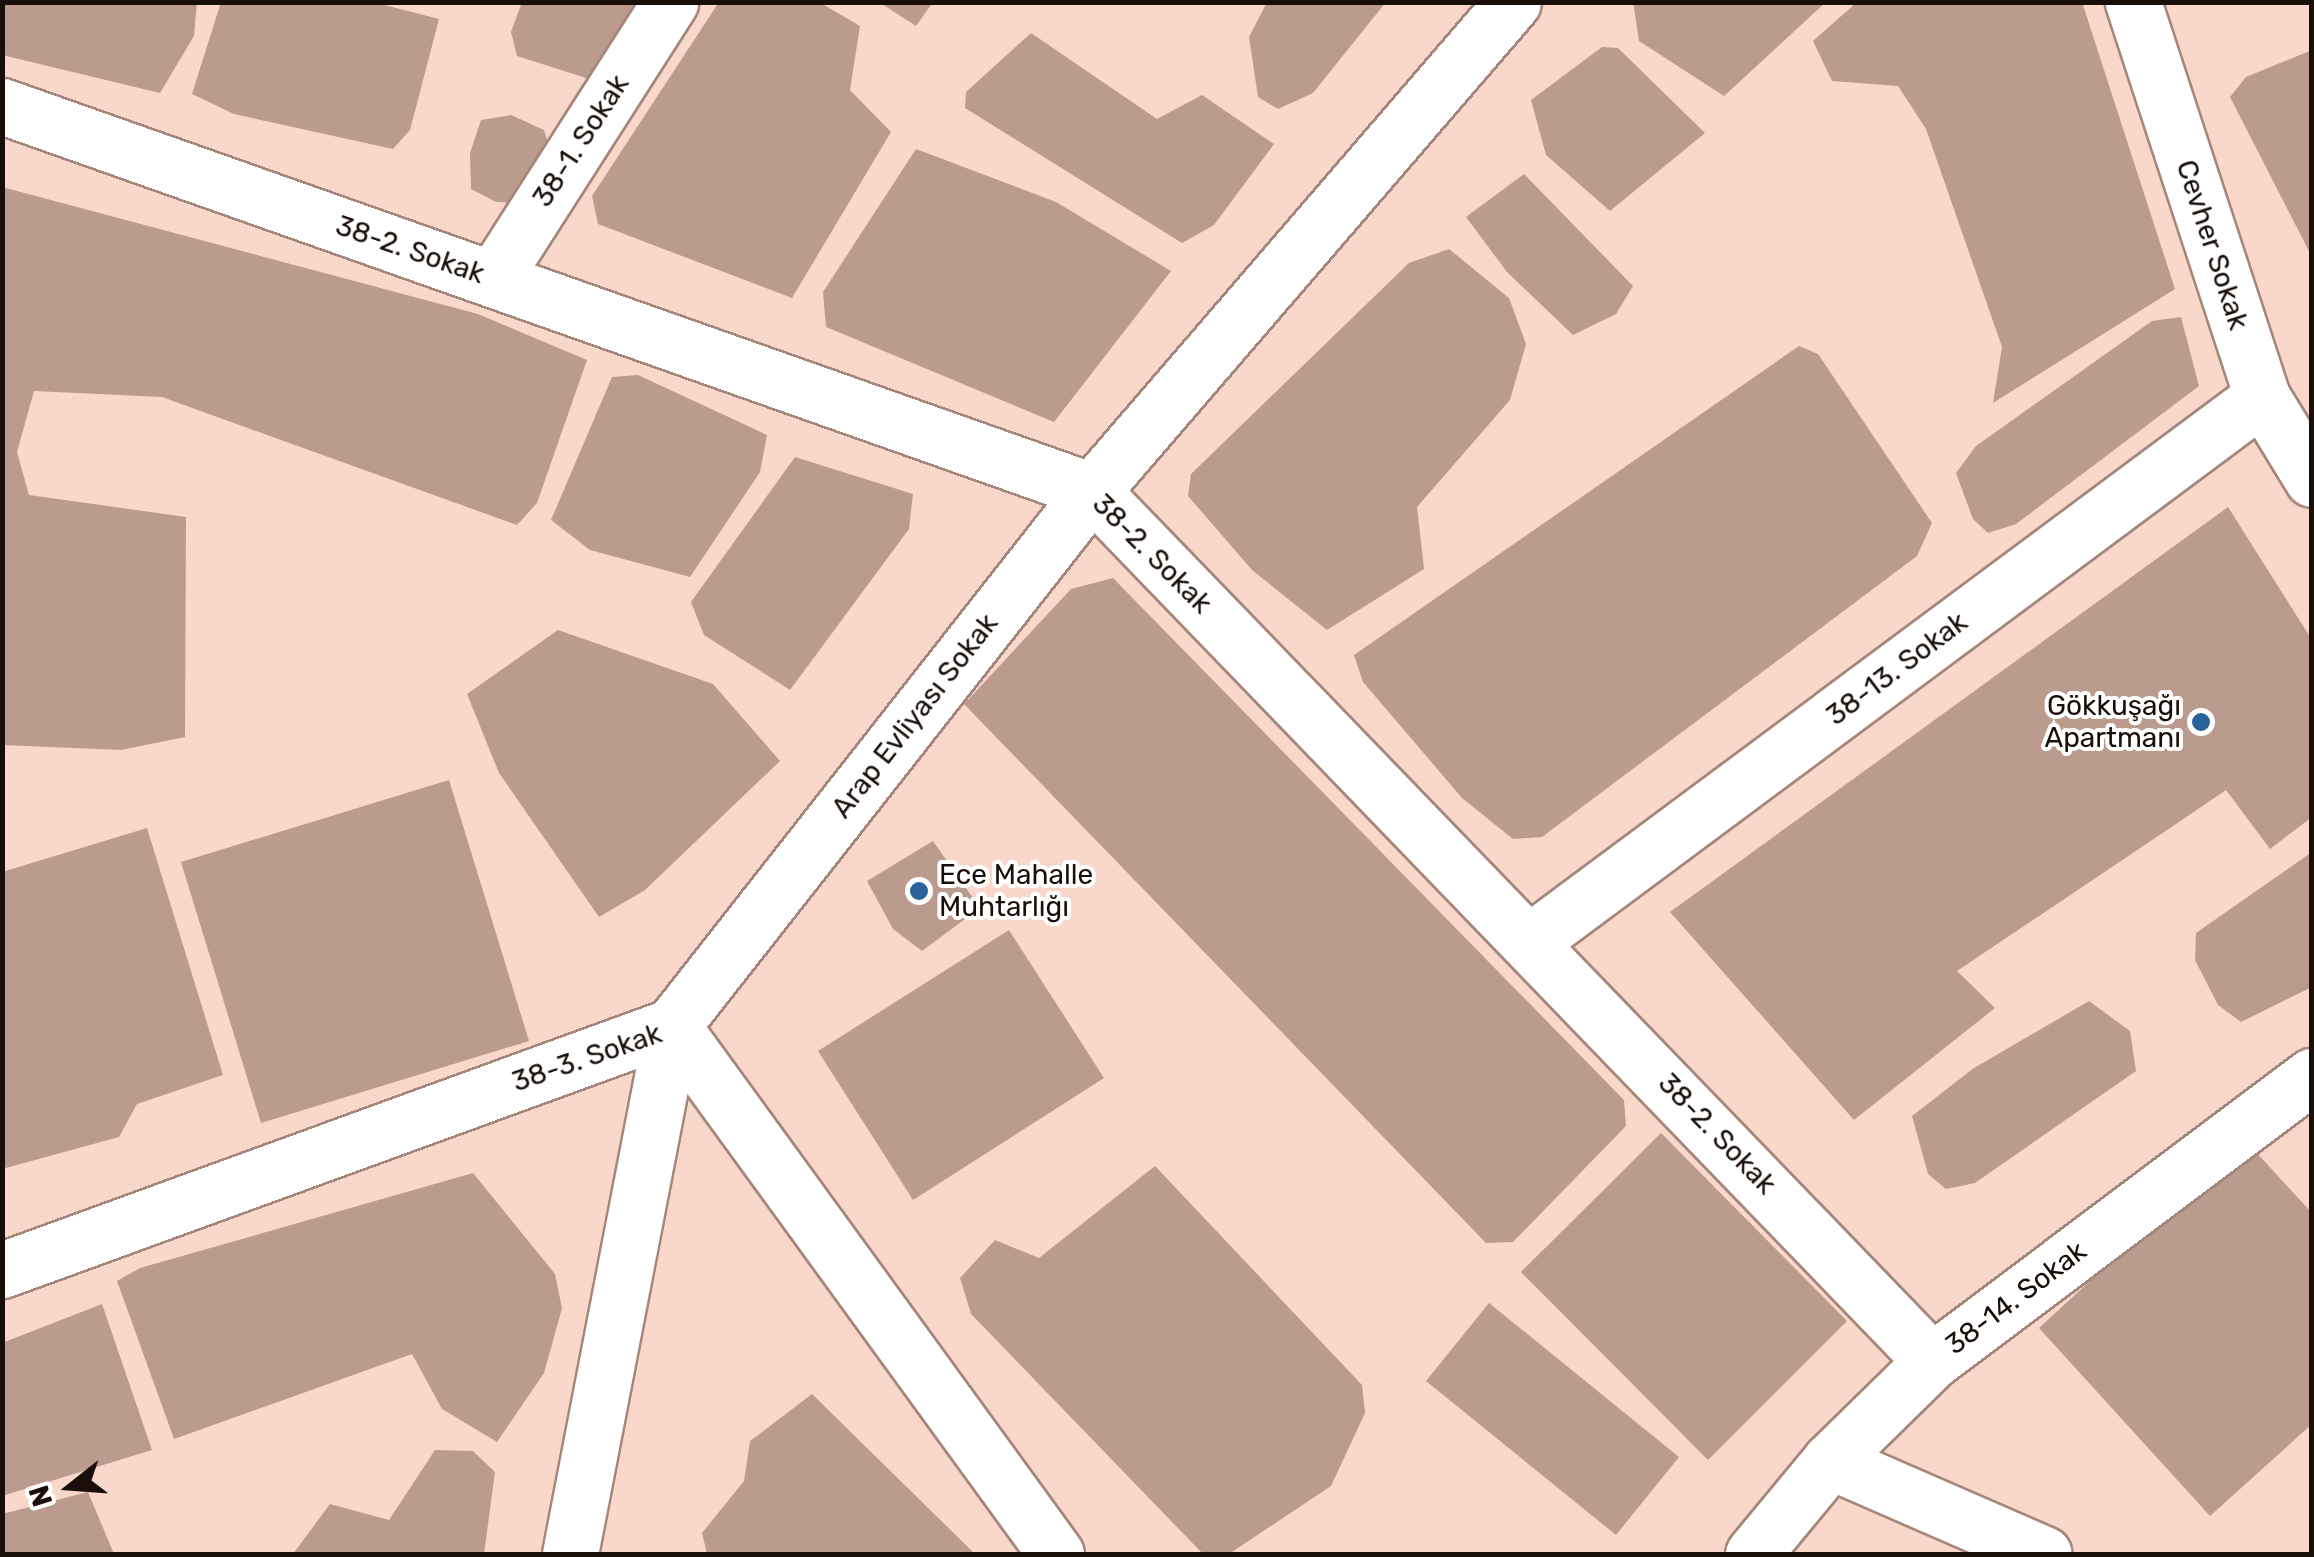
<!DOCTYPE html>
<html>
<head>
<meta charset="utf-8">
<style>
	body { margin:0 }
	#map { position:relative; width:2314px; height:1557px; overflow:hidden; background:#f9d7ca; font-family:Rubik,sans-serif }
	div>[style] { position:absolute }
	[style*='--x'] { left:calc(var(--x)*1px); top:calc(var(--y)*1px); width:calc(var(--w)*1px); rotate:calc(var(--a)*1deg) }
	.building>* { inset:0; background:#bc9b8f }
	.roads { filter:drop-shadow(2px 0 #a5867a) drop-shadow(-2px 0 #a5867a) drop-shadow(0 2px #a5867a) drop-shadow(0 -2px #a5867a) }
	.minor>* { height:55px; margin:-27.5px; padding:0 27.5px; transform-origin:27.5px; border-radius:27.5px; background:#fff }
	.dots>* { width:28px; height:28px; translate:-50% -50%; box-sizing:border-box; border:5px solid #fff; border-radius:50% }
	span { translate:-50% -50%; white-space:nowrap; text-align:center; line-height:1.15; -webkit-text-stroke:8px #fff; paint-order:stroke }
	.street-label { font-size:28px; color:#190e0a }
	.poi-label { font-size:28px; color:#190e0a }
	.right { translate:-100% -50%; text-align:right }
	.left { translate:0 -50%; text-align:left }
	.frame { position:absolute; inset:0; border:5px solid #190e0a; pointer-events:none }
	.north { position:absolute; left:20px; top:1437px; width:100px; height:100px; -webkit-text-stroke:8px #fff; paint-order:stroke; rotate:253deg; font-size:28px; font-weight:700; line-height:40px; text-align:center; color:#190e0a }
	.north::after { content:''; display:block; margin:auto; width:35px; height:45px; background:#190e0a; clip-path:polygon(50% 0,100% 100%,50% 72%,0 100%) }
</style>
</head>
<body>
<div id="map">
	<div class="building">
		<div style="clip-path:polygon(2px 2px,197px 2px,194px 36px,160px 93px,2px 55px)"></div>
		<div style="clip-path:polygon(221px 2px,373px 2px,439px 19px,410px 130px,393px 149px,234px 114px,192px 94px)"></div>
		<div style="clip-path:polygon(522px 2px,640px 2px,605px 84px,517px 56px,511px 32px)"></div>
		<div style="clip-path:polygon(719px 2px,819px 2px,860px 26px,850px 90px,891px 132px,792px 298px,598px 224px,592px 196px)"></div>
		<div style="clip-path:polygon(879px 2px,933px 2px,916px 26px)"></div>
		<div style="clip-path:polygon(1267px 2px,1386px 2px,1313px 93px,1278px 109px,1258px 97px,1249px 37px)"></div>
		<div style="clip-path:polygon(1633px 2px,1826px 2px,1724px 96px,1639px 41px)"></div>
		<div style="clip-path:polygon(1857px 2px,2082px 2px,2175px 289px,1993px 403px,2002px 347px,1926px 129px,1898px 86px,1832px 81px,1813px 41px)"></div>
		<div style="clip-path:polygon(1031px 33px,1157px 119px,1202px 95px,1274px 144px,1214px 225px,1182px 243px,965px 108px,966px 92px)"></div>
		<div style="clip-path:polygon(1602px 47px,1618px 48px,1705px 133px,1610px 211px,1546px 155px,1531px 100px)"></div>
		<div style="clip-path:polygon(2312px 50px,2312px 257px,2230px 97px,2246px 77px)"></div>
		<div style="clip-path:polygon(511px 115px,544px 130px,551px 154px,533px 203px,496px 202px,471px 189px,470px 153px,481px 120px)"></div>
		<div style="clip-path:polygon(916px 149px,1056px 202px,1171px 271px,1054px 422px,826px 327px,823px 292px)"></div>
		<div style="clip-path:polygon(1524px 174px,1633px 286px,1616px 314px,1573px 335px,1507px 272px,1466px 217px)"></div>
		<div style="clip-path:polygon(2px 187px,478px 314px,587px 360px,537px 503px,517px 525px,162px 397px,34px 391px,17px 452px,29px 495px,186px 517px,185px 737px,121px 750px,2px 745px)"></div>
		<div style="clip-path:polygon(1449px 249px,1509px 298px,1526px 344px,1510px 400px,1417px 507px,1424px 569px,1327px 630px,1252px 570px,1188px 496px,1191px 474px,1409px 263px)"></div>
		<div style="clip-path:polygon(2181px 317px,2199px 386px,2016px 524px,1988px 533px,1973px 519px,1956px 473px,1976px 446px,2152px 321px)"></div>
		<div style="clip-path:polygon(1799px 346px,1818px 354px,1932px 523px,1917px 556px,1542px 837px,1513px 839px,1462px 798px,1363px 682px,1354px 655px)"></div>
		<div style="clip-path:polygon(638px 375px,767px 435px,760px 472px,690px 577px,590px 550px,551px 520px,612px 377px)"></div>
		<div style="clip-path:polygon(795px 457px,913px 494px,909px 529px,790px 690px,704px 635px,691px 602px)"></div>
		<div style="clip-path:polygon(2228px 507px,2312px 640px,2312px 817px,2270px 849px,2226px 790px,2176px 824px,1957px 971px,1995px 1008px,1854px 1120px,1670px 912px)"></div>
		<div style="clip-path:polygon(1113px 578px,1624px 1100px,1626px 1126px,1513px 1242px,1486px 1243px,964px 704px,1071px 589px)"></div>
		<div style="clip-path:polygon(558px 630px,713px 684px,780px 761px,645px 890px,599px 917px,499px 773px,467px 694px)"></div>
		<div style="clip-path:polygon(449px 780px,529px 1041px,261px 1123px,181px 862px)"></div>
		<div style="clip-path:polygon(147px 828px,223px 1075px,137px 1104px,119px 1137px,2px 1169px,2px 872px)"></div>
		<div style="clip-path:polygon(933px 841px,980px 908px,922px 951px,893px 929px,867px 881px)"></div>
		<div style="clip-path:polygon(2312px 852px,2312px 987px,2241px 1022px,2218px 1005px,2195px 960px,2196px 933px)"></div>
		<div style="clip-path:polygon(1009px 930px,1104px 1078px,913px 1200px,818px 1051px)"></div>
		<div style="clip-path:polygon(2089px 1001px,2130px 1031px,2136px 1071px,1975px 1183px,1946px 1189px,1928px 1174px,1912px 1116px,1974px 1068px)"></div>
		<div style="clip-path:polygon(1661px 1133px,1847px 1321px,1708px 1460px,1521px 1272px)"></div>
		<div style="clip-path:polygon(2244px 1139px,2312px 1213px,2312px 1424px,2210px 1516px,2039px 1328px)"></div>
		<div style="clip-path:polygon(1155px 1166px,1362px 1385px,1365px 1413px,1331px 1486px,1229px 1554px,1203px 1554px,971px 1314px,960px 1278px,995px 1240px,1039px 1258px)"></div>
		<div style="clip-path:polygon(473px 1173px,555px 1274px,562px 1308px,544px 1373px,497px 1442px,442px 1409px,412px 1354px,174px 1439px,117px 1281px,140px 1268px)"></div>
		<div style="clip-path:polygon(1489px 1303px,1679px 1457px,1616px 1535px,1426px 1381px)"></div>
		<div style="clip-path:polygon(102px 1304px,152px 1450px,2px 1496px,2px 1343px)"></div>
		<div style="clip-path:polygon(812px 1394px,975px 1554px,707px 1554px,702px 1533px,744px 1481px,750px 1441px)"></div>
		<div style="clip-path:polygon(435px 1450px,473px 1451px,495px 1472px,484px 1554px,293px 1554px,330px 1504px,389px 1520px)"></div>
		<div style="clip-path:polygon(88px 1492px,114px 1554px,2px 1554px,2px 1514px)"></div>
	</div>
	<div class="roads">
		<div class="minor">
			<div style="--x:2133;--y:2;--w:416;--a:71.9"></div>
			<div style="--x:2262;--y:397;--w:96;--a:58.6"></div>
			<div style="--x:2;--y:106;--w:1156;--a:19.45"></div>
			<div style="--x:1092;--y:491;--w:1209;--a:46.01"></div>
			<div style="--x:493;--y:279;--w:329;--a:-57.4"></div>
			<div style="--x:1532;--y:940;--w:910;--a:-36.64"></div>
			<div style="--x:2;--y:1270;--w:713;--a:-20.01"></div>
			<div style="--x:672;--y:1026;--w:653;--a:53.97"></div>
			<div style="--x:1830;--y:1461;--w:233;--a:23.5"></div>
			<div style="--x:570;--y:1554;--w:538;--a:-79.07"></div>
			<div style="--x:672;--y:1026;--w:680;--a:-51.87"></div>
			<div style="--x:1092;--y:491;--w:645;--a:-49.27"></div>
			<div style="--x:1753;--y:1554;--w:121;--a:-50.4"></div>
			<div style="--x:1830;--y:1461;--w:143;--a:-44.4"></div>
			<div style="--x:1932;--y:1361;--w:475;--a:-36.9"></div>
		</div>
	</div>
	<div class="dots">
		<div style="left:2201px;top:722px;background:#296199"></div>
		<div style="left:919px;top:891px;background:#296199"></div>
	</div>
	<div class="street-label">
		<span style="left:581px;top:141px;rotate:-57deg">38-1. Sokak</span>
		<span style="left:2212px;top:245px;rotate:72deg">Cevher Sokak</span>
		<span style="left:410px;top:250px;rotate:19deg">38-2. Sokak</span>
		<span style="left:1152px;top:554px;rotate:45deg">38-2. Sokak</span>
		<span style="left:1897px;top:669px;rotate:-37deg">38-13. Sokak</span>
		<span style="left:915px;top:716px;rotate:-52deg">Arap Evliyası Sokak</span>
		<span style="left:587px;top:1058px;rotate:-19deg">38-3. Sokak</span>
		<span style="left:1717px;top:1134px;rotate:46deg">38-2. Sokak</span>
		<span style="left:2016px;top:1298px;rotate:-37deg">38-14. Sokak</span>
	</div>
	<div class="poi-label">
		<span class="right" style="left:2181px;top:722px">Gökkuşağı<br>Apartmanı</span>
		<span class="left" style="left:939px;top:891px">Ece Mahalle<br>Muhtarlığı</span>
	</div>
	<div class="frame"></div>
	<div class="north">N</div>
</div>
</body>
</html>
